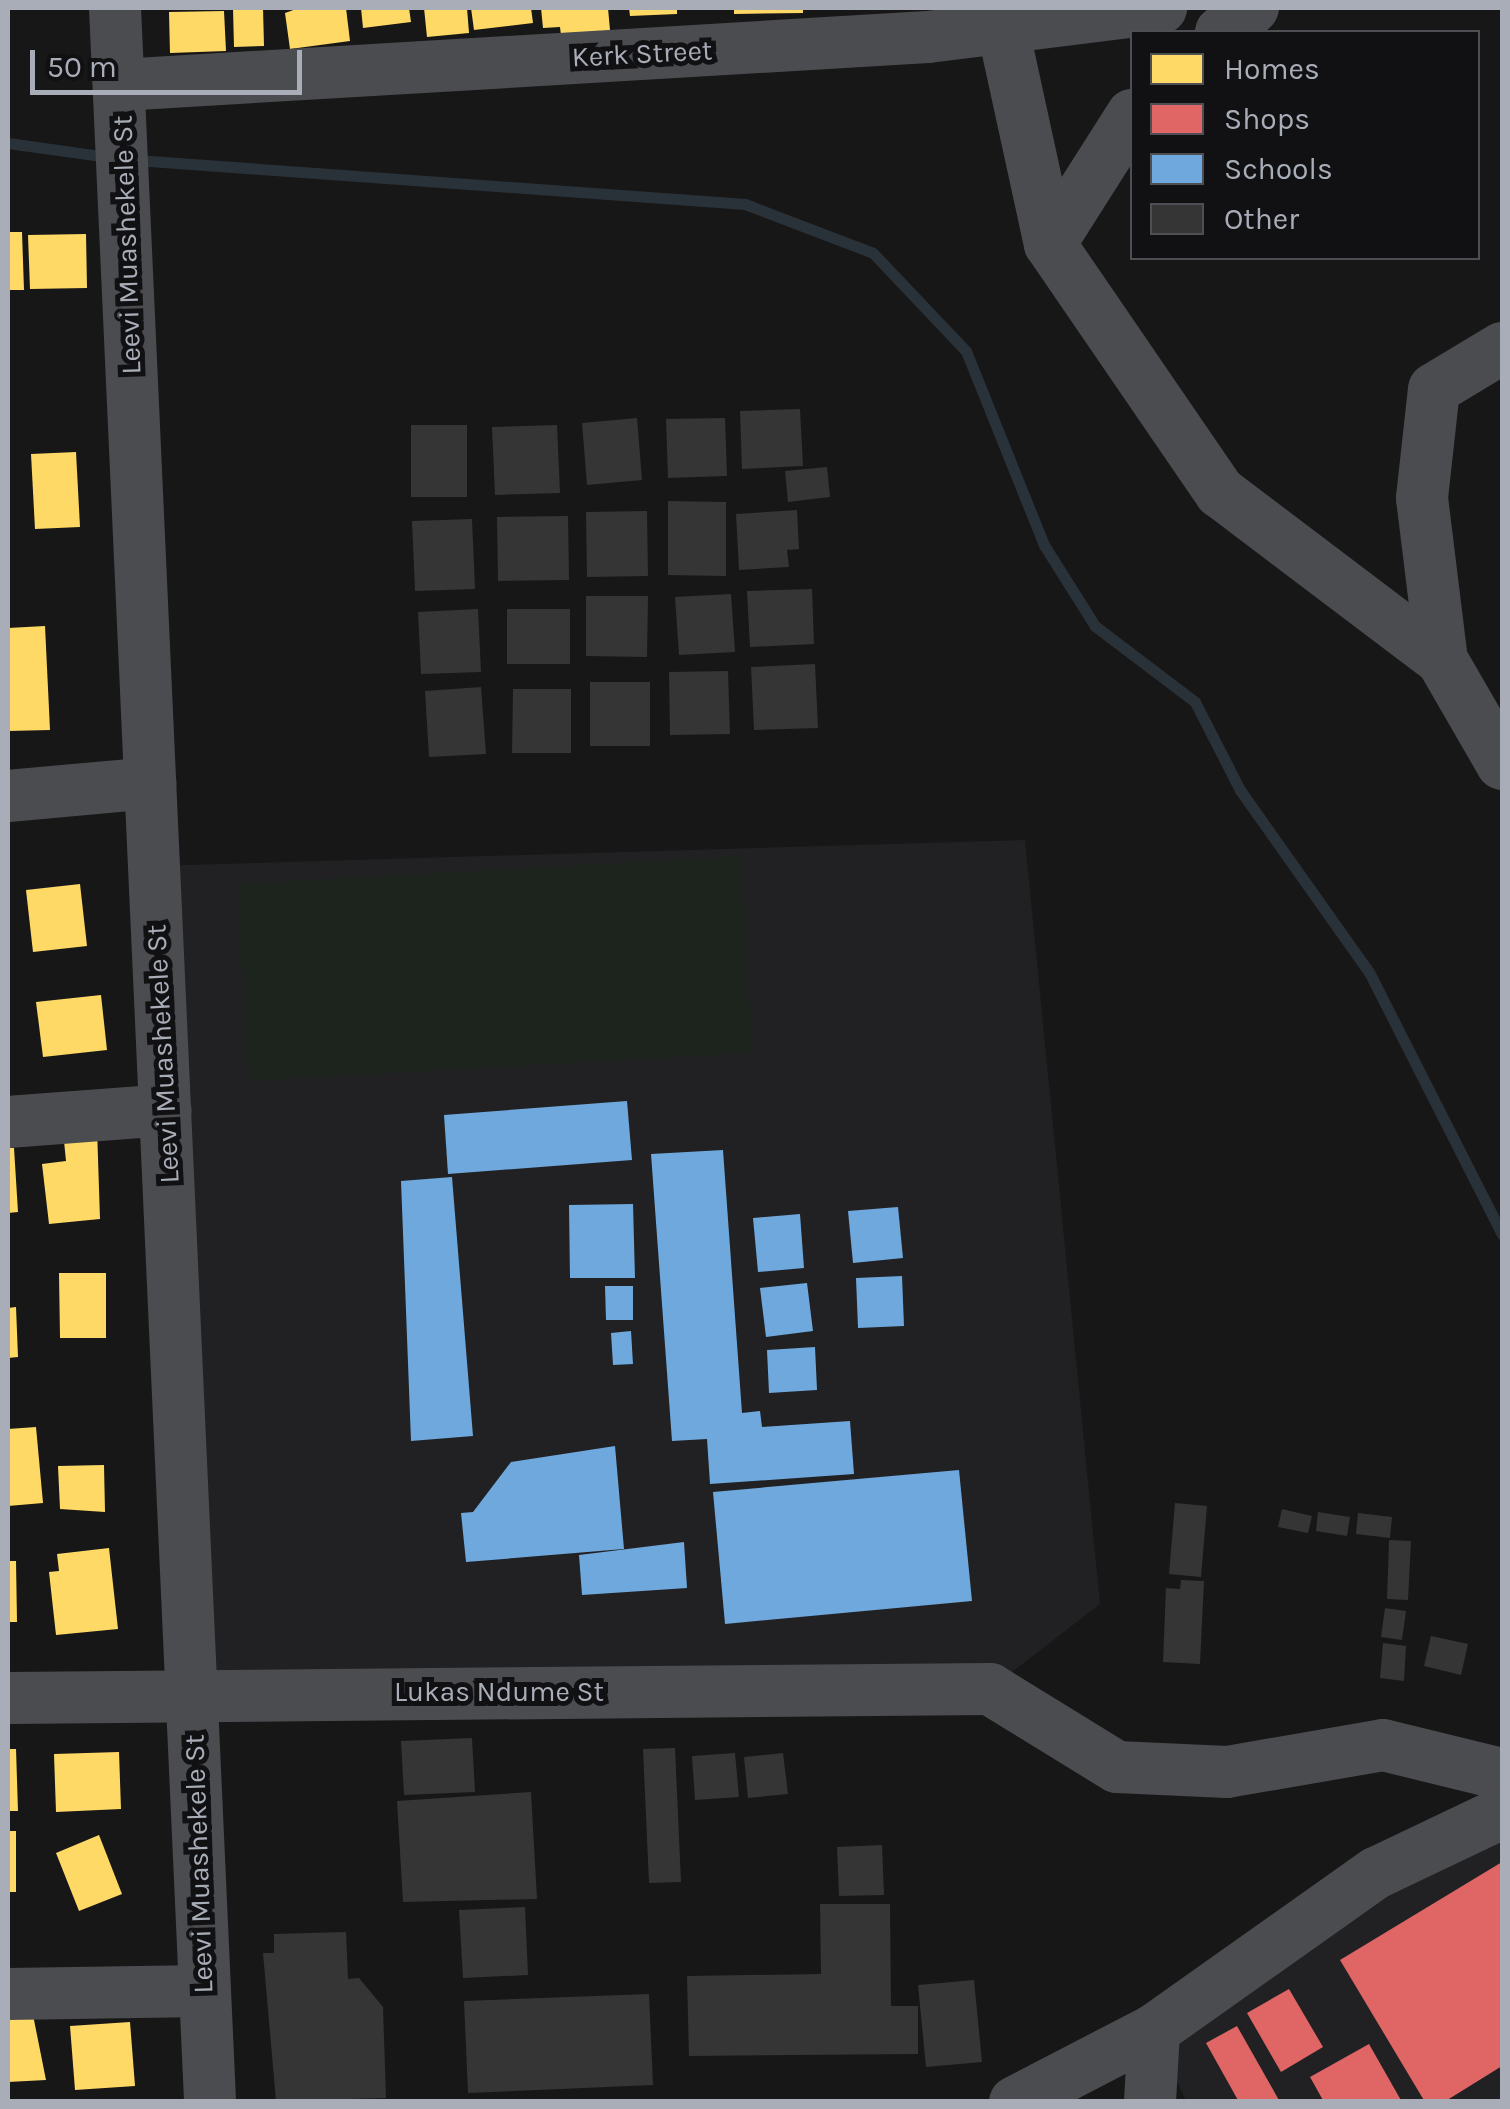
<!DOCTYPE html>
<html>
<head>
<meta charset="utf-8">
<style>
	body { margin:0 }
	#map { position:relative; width:1510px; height:2109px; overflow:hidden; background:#171717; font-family:Karla,sans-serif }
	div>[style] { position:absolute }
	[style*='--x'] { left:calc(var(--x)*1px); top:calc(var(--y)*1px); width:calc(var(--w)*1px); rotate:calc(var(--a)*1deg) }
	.built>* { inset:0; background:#212123 }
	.green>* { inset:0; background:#1d241e }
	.homes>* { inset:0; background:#ffd966 }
	.shops>* { inset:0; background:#e06666 }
	.schools>* { inset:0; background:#6fa8dc }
	.stream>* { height:11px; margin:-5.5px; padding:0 5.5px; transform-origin:5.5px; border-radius:5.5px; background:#2a3239 }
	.building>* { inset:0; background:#353536 }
	.minor>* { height:52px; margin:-26px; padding:0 26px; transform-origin:26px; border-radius:26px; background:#4b4c50 }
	span { translate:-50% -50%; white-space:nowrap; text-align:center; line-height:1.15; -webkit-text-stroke:10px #111113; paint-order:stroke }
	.street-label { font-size:28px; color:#a8adb8 }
	.frame { position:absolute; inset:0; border:10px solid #a8adb8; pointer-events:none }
	.legend { position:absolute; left:1130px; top:30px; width:350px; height:230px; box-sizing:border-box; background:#111113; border:2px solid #4d4f55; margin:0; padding:12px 18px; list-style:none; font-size:30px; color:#a8adb8 }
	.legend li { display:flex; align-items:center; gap:20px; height:50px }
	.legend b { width:50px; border:2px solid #4d4f55 }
	.scale { position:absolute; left:30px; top:50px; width:272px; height:45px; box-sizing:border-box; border:5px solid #a8adb8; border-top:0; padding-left:12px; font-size:30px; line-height:35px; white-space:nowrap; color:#a8adb8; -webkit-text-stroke:8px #111113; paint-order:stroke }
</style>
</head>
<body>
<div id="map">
	<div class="built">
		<div style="clip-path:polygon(1025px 840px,1100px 1604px,990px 1689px,192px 1693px,154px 866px)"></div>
		<div style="clip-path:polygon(1502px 1813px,1502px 2101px,1186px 2101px,1154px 2031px)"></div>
	</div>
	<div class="green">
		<div style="clip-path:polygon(740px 856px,752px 1053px,249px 1081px,237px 884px)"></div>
	</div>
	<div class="homes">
		<div style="clip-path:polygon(233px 8px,263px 8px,264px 46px,234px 47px)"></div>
		<div style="clip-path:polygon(299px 8px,346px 8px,350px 41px,290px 49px,285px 13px)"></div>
		<div style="clip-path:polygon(361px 8px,409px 8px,411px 22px,363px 28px)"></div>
		<div style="clip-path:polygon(424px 8px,467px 8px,469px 33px,427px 37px)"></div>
		<div style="clip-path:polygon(471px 8px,531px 8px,533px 23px,474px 30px)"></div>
		<div style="clip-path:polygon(541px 8px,608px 8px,611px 41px,562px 44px,560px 27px,543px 28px)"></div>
		<div style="clip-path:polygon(629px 8px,677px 8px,677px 14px,630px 16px)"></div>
		<div style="clip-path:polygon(734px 8px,803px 8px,803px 13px,734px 14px)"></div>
		<div style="clip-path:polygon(224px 11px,226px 51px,170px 53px,169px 12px)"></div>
		<div style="clip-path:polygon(8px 232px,22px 232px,24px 290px,8px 290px)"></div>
		<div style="clip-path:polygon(86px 234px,87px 288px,30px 289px,28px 235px)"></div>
		<div style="clip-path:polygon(76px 452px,80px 527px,35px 529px,31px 454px)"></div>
		<div style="clip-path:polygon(45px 626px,50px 730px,8px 731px,8px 628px)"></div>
		<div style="clip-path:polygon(80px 884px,87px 946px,33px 952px,26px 890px)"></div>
		<div style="clip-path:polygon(101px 995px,107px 1050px,43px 1057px,36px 1002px)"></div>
		<div style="clip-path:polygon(97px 1128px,100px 1219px,49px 1224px,42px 1164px,66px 1161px,63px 1131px)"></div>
		<div style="clip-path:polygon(8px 1148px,14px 1148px,18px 1212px,8px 1213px)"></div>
		<div style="clip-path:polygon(59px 1273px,106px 1273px,106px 1338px,60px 1338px)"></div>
		<div style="clip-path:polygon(16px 1307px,18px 1357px,8px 1358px,8px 1308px)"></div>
		<div style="clip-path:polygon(36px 1427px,43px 1503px,8px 1506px,8px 1429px)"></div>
		<div style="clip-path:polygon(104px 1465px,105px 1512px,60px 1509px,58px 1466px)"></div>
		<div style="clip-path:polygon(109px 1548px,118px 1629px,56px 1635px,49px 1572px,59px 1571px,57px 1554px)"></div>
		<div style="clip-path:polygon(8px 1561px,16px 1561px,17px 1622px,8px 1622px)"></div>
		<div style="clip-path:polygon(8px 1749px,16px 1749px,18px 1811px,8px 1811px)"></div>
		<div style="clip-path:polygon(119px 1752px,121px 1809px,56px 1812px,54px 1754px)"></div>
		<div style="clip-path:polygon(8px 1831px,16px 1831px,16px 1892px,8px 1892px)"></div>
		<div style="clip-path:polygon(99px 1835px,122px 1894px,79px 1911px,56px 1853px)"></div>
		<div style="clip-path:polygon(32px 2010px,46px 2080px,8px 2082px,8px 2011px)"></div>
		<div style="clip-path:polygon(130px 2022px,135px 2086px,75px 2090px,70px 2026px)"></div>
	</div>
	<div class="shops">
		<div style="clip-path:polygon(1502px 1862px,1502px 2066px,1444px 2102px,1425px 2102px,1340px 1960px)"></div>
		<div style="clip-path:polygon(1289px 1989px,1323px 2047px,1281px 2072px,1247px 2013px)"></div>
		<div style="clip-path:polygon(1237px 2026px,1280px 2102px,1239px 2102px,1206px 2043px)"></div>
		<div style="clip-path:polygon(1369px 2044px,1402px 2102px,1324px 2102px,1310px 2077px)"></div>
	</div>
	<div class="schools">
		<div style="clip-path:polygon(627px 1101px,632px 1160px,448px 1174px,444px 1115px)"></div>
		<div style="clip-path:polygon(723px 1150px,742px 1413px,760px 1411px,762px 1427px,850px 1421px,854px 1474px,710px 1484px,707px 1439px,672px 1441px,651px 1154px)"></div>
		<div style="clip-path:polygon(452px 1177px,473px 1436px,411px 1441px,401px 1181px)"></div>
		<div style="clip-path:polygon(633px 1204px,635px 1278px,570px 1278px,569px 1205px)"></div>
		<div style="clip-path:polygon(898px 1207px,903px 1258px,853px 1263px,848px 1211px)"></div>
		<div style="clip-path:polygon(800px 1214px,804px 1268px,758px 1272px,753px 1218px)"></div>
		<div style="clip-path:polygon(902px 1276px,904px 1326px,858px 1328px,856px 1278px)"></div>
		<div style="clip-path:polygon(807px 1283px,813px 1331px,766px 1337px,760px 1288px)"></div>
		<div style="clip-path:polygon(605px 1286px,633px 1286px,633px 1320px,606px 1320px)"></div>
		<div style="clip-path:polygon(631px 1331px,633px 1364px,613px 1365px,611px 1333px)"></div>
		<div style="clip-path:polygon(815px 1347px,817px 1390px,769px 1393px,767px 1350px)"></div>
		<div style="clip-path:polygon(615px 1446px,624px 1549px,466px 1562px,461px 1513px,473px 1512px,511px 1462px)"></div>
		<div style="clip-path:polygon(959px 1470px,972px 1601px,725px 1624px,713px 1492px)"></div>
		<div style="clip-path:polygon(684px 1542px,687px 1588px,582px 1595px,579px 1555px)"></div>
	</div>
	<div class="stream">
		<div style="--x:8;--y:143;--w:100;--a:8"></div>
		<div style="--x:136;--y:160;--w:611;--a:4.13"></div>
		<div style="--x:745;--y:204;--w:137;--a:20.9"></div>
		<div style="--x:873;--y:253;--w:135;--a:46.5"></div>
		<div style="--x:966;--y:351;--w:209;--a:68.1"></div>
		<div style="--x:1044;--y:545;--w:96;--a:57.8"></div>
		<div style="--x:1095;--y:626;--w:126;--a:37.2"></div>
		<div style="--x:1195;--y:702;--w:99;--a:62.9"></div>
		<div style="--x:1240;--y:790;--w:223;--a:54.7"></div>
		<div style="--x:1369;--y:972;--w:294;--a:63.1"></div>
	</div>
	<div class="building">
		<div style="clip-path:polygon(800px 409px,803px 466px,742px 469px,740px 411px)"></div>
		<div style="clip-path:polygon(637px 418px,642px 480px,587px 485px,582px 423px)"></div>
		<div style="clip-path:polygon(725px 418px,727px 476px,668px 478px,666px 419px)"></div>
		<div style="clip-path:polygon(411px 425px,467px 425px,467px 497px,411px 497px)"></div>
		<div style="clip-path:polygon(557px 425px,560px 493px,495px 495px,492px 427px)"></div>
		<div style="clip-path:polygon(827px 467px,830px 497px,788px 502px,785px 471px)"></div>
		<div style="clip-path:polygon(668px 501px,726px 502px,726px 576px,668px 575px)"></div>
		<div style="clip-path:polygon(797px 510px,799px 549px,787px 550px,789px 567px,739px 570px,736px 514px)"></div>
		<div style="clip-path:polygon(647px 511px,648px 576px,587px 577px,586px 512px)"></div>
		<div style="clip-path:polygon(568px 516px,569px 580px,498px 581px,497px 517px)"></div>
		<div style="clip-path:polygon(472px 519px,475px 589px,415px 591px,412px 521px)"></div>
		<div style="clip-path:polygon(812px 589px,814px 644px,750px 647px,747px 591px)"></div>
		<div style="clip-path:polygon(731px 594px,735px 652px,679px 655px,675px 597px)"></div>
		<div style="clip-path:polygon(586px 596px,648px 596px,647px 657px,586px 656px)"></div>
		<div style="clip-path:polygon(478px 609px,481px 672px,421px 674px,418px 612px)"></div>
		<div style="clip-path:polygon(507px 609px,570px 609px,570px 664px,507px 664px)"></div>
		<div style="clip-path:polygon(815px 664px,818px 728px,754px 730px,751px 667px)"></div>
		<div style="clip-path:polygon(728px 671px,730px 734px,670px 735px,669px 672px)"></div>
		<div style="clip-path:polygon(590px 682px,650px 682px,650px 746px,590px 746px)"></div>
		<div style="clip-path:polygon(481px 687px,486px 754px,429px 757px,425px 691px)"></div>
		<div style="clip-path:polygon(513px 689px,571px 689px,571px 753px,512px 753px)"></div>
		<div style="clip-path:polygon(1175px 1503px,1207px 1506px,1201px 1577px,1169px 1574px)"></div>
		<div style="clip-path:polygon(1282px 1509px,1312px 1516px,1308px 1533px,1278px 1527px)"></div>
		<div style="clip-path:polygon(1318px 1512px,1350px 1517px,1347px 1536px,1316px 1531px)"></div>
		<div style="clip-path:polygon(1358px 1513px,1392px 1517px,1390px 1538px,1356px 1534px)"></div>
		<div style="clip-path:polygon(1389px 1540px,1411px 1541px,1408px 1600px,1387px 1599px)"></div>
		<div style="clip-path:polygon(1181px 1580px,1204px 1581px,1200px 1664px,1163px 1662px,1166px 1588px,1180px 1589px)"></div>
		<div style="clip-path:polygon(1385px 1608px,1406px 1611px,1402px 1640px,1381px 1637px)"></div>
		<div style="clip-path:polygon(1431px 1636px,1468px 1644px,1461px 1675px,1424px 1666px)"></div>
		<div style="clip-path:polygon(1383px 1643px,1406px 1646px,1404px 1681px,1380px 1678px)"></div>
		<div style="clip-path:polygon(472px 1738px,475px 1792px,404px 1795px,401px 1741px)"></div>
		<div style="clip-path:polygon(675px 1748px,681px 1882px,649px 1883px,643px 1749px)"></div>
		<div style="clip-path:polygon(735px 1753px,739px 1797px,695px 1800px,692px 1756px)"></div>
		<div style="clip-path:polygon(783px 1753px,788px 1794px,748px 1798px,744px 1757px)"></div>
		<div style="clip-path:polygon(531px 1792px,537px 1899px,403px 1902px,397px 1801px)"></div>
		<div style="clip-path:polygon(882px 1845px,884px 1895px,839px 1896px,837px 1847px)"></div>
		<div style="clip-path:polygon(820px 1904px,890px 1904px,891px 2006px,918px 2006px,918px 2054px,689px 2056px,687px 1976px,821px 1974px)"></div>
		<div style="clip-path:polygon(525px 1907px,528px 1975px,463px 1978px,459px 1910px)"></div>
		<div style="clip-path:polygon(346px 1932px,348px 1979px,359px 1978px,383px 2007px,386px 2098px,276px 2101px,263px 1953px,274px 1953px,274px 1934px)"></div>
		<div style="clip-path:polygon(974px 1980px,982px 2062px,926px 2067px,918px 1985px)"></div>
		<div style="clip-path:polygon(649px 1994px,653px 2085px,468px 2093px,464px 2001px)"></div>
	</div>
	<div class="minor">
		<div style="--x:115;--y:8;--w:2096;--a:87.4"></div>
		<div style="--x:1003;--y:29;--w:220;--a:77.7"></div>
		<div style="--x:1050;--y:244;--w:301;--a:55.6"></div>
		<div style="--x:1220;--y:492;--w:278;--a:37.1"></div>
		<div style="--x:1221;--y:32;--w:40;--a:-37"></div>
		<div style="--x:120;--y:85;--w:809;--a:-3.4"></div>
		<div style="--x:928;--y:37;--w:235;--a:-7.1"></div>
		<div style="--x:1050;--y:244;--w:153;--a:-57.6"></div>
		<div style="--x:1502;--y:348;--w:79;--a:148.9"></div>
		<div style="--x:1434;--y:389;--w:110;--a:96.3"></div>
		<div style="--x:1422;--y:498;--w:163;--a:83"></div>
		<div style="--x:1442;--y:660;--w:120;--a:60"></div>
		<div style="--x:8;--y:796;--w:143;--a:-5.2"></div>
		<div style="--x:8;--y:1122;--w:158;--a:-4.3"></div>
		<div style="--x:8;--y:1698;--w:982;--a:-0.53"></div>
		<div style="--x:990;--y:1689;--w:149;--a:31.6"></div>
		<div style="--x:1117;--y:1767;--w:110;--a:2.6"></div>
		<div style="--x:1227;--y:1772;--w:158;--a:-9.8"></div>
		<div style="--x:1383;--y:1745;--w:122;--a:13.7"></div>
		<div style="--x:8;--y:1994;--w:196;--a:-0.9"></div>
		<div style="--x:1015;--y:2102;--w:157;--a:-27.4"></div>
		<div style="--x:1154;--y:2030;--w:272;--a:-35.3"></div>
		<div style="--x:1376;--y:1873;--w:140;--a:-25.5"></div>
		<div style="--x:1150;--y:2102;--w:72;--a:-86.8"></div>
	</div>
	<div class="street-label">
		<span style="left:642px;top:54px;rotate:-3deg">Kerk Street</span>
		<span style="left:127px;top:245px;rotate:-92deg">Leevi Muashekele St</span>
		<span style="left:163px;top:1054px;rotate:-93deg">Leevi Muashekele St</span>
		<span style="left:499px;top:1692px">Lukas Ndume St</span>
		<span style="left:199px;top:1864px;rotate:-92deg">Leevi Muashekele St</span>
	</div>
	<div class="frame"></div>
	<ul class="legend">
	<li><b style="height:28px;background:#ffd966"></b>Homes</li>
	<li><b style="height:28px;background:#e06666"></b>Shops</li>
	<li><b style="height:28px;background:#6fa8dc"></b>Schools</li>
	<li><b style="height:28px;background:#353536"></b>Other</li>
	</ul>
	<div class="scale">50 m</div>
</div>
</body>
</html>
